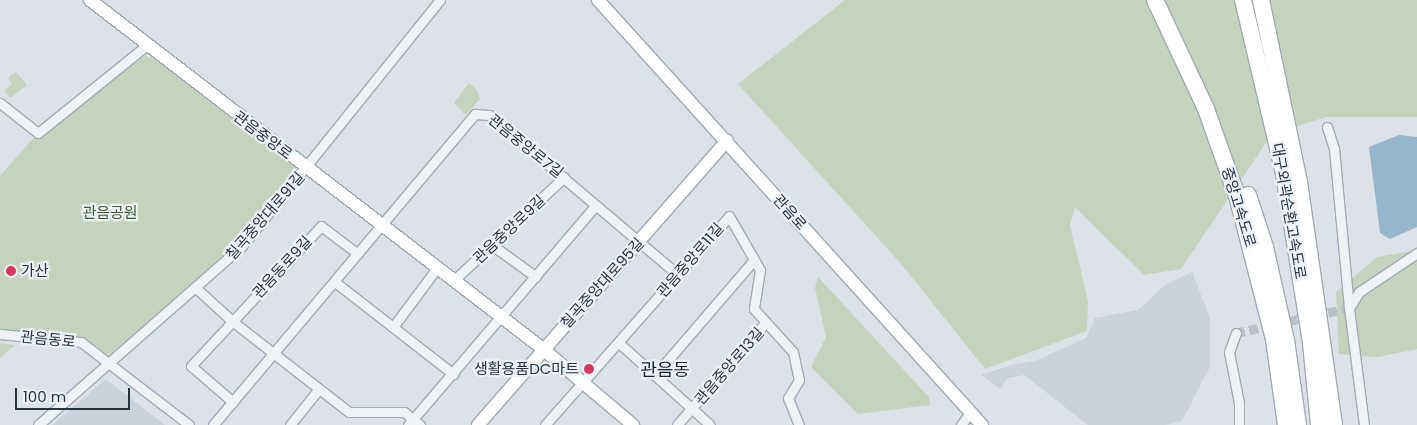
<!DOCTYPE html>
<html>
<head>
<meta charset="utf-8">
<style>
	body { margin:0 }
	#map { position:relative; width:1417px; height:425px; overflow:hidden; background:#dde2e8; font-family:Poppins,"Noto Sans KR",sans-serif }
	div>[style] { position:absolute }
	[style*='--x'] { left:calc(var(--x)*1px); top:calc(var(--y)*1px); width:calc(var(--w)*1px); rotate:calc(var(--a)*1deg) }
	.built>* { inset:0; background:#cbd2da }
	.green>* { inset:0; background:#c5d3be }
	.water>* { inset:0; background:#95b5cb }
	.street-tunnel>* { height:9px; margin-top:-4.5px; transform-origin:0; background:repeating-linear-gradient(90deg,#b8bfc6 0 9px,transparent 0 13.5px) }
	.roads { filter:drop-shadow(1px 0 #a2aab2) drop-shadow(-1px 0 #a2aab2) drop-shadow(0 1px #a2aab2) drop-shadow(0 -1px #a2aab2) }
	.street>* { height:9px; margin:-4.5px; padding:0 4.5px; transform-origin:4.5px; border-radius:4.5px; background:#f0f3f6 }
	.secondary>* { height:12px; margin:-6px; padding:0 6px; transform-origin:6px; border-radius:6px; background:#fff }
	.highway>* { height:16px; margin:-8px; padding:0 8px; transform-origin:8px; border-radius:8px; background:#fff }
	.dots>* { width:14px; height:14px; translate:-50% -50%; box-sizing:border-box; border:2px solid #ecf1f6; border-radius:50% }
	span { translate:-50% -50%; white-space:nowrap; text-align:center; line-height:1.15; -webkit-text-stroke:4.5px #ecf1f6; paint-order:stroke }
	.street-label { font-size:15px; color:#253240 }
	.park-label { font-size:15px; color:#3e5c32 }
	.poi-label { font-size:15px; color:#253240 }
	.left { translate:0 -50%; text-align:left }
	.right { translate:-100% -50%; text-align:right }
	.quarter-label { font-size:18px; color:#182330 }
	.scale { position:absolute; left:15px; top:388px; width:115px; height:22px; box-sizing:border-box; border:2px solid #253240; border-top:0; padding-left:6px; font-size:15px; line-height:18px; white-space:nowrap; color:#253240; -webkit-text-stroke:4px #ecf1f6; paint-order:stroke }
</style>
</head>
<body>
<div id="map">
	<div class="built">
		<div style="clip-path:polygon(1192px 272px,1210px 318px,1210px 367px,1182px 421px,1166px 425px,1088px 425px,1024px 375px,1008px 378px,1000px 389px,981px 375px,1011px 365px,1035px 361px,1086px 338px,1095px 318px,1138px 310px,1165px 285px)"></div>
		<div style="clip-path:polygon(106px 379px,165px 425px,52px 425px)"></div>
	</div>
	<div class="green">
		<div style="clip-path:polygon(845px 0,1417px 0,1417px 117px,1326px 117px,1272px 134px,1181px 269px,1144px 275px,1075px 207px,1070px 225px,1088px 301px,1087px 331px,985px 369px,903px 266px,738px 84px)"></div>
		<div style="clip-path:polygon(145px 56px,154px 58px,296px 166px,296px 176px,237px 243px,112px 354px,105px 354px,81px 339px,0 329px,0 176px,38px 133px)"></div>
		<div style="clip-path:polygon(16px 72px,27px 85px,10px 98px,4px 91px,12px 84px,8px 78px)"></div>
		<div style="clip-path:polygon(469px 83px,476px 89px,480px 99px,466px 115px,454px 103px)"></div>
		<div style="clip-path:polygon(1417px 250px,1417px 349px,1378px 357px,1339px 354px,1336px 292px,1377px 257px)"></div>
		<div style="clip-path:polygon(818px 277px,929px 397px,930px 405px,858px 414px,811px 367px,826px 337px,815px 288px)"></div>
		<div style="clip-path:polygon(0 343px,15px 345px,0 358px)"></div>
	</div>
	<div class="water">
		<div style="clip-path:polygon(1399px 135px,1417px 137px,1417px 227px,1390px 239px,1380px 233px,1369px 147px)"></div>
	</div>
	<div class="street-tunnel">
		<div style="--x:1236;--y:333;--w:116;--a:-12.5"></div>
	</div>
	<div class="roads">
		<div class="street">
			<div style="--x:0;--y:103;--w:48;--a:38.3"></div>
			<div style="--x:38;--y:133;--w:140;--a:-38.9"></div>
			<div style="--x:1327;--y:127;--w:23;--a:72"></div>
			<div style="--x:1334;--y:149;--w:160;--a:84.6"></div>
			<div style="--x:1349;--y:308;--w:118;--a:82.7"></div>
			<div style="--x:492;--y:245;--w:54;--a:36"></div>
			<div style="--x:453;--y:281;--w:152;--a:-43.1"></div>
			<div style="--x:335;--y:282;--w:150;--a:37.9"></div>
			<div style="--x:196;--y:288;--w:49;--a:42.5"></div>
			<div style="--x:232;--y:321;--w:148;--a:37.9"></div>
			<div style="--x:349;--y:412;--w:55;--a:0"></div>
			<div style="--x:404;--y:412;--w:21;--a:39"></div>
			<div style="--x:1349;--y:308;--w:19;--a:-58"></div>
			<div style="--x:1359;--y:292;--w:70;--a:-33.9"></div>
			<div style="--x:393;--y:327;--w:74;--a:-53.3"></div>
			<div style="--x:1236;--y:333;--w:20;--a:110"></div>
			<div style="--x:1229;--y:352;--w:52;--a:78.9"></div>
			<div style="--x:1239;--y:403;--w:22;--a:90"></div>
			<div style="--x:0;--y:334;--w:81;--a:5.6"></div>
			<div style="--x:81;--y:342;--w:136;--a:37.5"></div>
			<div style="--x:619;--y:343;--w:122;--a:42"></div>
			<div style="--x:655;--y:375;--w:152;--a:-49.3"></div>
			<div style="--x:233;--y:402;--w:55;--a:-139.4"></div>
			<div style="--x:191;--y:366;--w:191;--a:-47.1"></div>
			<div style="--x:321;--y:226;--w:46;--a:37.1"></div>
			<div style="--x:38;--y:425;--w:271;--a:-41.3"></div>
			<div style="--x:242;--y:246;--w:316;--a:-51.2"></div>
			<div style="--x:213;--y:425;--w:407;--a:-49.9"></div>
			<div style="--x:475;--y:114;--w:14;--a:4"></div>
			<div style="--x:489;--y:115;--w:246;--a:40.2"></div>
			<div style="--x:290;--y:425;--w:45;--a:-51.3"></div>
			<div style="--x:408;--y:425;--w:289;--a:-49.5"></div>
			<div style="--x:545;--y:425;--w:278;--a:-48.6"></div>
			<div style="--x:729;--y:216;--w:62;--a:60.1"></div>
			<div style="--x:760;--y:270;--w:39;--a:99"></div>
			<div style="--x:754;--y:309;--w:58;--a:47.8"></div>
			<div style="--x:793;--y:352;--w:29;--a:78"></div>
			<div style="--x:799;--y:380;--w:21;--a:121"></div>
			<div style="--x:788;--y:398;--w:29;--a:68"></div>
			<div style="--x:677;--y:425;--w:136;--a:-49.2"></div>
			<div style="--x:961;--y:425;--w:17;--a:-54"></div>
		</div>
		<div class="secondary">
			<div style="--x:90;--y:0;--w:572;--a:37.61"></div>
			<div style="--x:543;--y:349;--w:118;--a:40.2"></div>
			<div style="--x:598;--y:0;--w:573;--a:47.9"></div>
			<div style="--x:478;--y:425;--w:378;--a:-48.8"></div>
		</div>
		<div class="highway">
			<div style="--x:1155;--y:0;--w:120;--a:64.9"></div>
			<div style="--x:1206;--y:109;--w:96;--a:70.4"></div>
			<div style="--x:1238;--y:199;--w:145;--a:75.6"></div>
			<div style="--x:1274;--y:339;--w:87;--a:82.1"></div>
			<div style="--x:1243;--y:0;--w:179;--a:76.7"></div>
			<div style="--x:1284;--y:174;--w:171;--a:80.9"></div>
			<div style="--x:1311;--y:343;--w:82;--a:84.4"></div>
			<div style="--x:1261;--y:0;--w:186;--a:78.2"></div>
			<div style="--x:1299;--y:182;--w:246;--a:81.8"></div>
			<div style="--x:1248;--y:195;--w:55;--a:71.9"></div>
			<div style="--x:1265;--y:247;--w:95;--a:77.3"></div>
			<div style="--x:1286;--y:340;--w:86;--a:82"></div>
		</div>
	</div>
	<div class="dots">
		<div style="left:11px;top:271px;background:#d73860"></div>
		<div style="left:589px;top:369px;background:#d73860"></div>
	</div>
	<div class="street-label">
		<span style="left:263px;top:135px;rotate:37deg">관음중앙로</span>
		<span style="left:526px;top:146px;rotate:39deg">관음중앙로7길</span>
		<span style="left:1239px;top:207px;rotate:73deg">중앙고속도로</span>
		<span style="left:1289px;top:211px;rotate:80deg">대구외곽순환고속도로</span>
		<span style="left:790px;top:212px;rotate:48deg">관음로</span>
		<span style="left:265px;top:216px;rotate:-49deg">칠곡중앙대로91길</span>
		<span style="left:509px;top:229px;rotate:-43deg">관음중앙로9길</span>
		<span style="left:690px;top:260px;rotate:-49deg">관음중앙로11길</span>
		<span style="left:282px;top:267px;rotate:-47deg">관음동로9길</span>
		<span style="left:602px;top:283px;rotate:-48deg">칠곡중앙대로95길</span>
		<span style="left:48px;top:339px;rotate:6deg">관음동로</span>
		<span style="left:729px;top:366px;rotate:-49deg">관음중앙로13길</span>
	</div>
	<div class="park-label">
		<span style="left:110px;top:213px">관음공원</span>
	</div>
	<div class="poi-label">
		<span class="left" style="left:21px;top:271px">가산</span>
		<span class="right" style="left:579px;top:369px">생활용품DC마트</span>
	</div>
	<div class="quarter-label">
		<span style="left:665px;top:370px">관음동</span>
	</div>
	<div class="scale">100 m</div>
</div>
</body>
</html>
